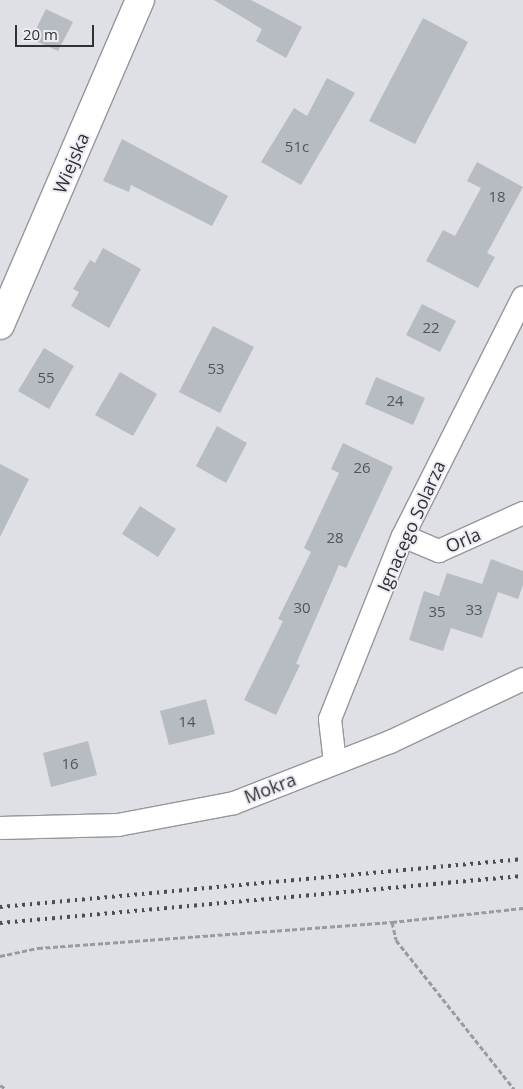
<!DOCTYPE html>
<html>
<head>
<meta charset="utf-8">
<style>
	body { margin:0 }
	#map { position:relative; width:523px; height:1089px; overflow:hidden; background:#dfdfe6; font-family:"Open Sans",sans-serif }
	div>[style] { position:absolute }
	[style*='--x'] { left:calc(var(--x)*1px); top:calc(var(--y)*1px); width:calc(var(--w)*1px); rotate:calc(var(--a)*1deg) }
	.building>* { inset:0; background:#b7bcc2 }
	.path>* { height:3px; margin-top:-1.5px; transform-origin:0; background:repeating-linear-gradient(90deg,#9a9aa0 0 5px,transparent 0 7.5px) }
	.roads { filter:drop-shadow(1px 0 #96979d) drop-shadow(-1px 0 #96979d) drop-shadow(0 1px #96979d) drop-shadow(0 -1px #96979d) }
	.minor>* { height:22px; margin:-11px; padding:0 11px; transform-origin:11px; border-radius:11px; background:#fff }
	.tertiary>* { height:28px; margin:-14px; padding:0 14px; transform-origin:14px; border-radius:14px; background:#fff }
	.rail>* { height:4px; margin-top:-2px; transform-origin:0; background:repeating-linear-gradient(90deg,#4d4d51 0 2.5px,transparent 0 7.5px) }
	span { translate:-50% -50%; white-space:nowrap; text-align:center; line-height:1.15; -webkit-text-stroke:4px #ececf4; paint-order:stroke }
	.number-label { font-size:15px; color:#525458 }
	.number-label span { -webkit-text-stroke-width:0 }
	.street-label { font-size:18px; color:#313134 }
	.scale { position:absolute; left:15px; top:25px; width:79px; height:22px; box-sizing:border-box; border:2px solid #313134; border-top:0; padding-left:6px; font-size:15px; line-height:18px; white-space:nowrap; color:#313134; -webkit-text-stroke:4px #ececf4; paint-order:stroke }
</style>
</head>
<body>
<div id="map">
	<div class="building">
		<div style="clip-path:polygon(214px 0,251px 0,302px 27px,286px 58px,256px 41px,262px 29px)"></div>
		<div style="clip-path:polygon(46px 9px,73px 22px,58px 51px,31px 39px)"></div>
		<div style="clip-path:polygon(423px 18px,468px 42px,415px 144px,369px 121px)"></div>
		<div style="clip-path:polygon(327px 78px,355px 93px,301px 185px,261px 162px,294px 108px,307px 116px)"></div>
		<div style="clip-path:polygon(122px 139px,228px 196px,212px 226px,131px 185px,129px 192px,103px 181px)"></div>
		<div style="clip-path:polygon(477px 162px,523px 187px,487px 253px,495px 257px,478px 288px,426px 261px,443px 230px,455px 236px,481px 188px,467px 181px)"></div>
		<div style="clip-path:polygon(103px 248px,141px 269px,109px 328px,71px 306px,79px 292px,73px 289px,90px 260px,95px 263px)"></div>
		<div style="clip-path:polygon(422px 304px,456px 321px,440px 352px,406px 335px)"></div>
		<div style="clip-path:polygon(213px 326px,254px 347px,220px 413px,179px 392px)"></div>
		<div style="clip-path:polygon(44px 348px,74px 366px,49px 409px,18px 391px)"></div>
		<div style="clip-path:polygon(120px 372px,157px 394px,133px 436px,95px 415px)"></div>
		<div style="clip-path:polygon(376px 377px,425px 398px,413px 425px,365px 404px)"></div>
		<div style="clip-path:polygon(217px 426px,247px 443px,226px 483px,196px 466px)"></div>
		<div style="clip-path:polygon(343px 443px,393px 467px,346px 568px,339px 565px,296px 664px,300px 665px,276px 715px,244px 700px,283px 621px,278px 619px,311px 552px,304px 548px,339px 473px,331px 469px)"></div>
		<div style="clip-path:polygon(0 464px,29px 479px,0 537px)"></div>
		<div style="clip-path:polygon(140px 506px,176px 529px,158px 557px,122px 534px)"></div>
		<div style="clip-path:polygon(491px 559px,523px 571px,523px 585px,518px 599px,498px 592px,482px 638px,451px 628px,443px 651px,409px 640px,424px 591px,439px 596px,447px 573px,482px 584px)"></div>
		<div style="clip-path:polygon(206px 699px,215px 734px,169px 745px,160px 711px)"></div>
		<div style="clip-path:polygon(88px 741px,97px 775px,51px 787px,43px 753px)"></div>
	</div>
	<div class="path">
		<div style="--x:392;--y:922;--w:18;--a:77"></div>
		<div style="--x:396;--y:940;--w:190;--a:51.6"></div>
		<div style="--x:0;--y:956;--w:39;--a:-12"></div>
		<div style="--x:38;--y:948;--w:355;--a:-4.2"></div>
		<div style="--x:392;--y:922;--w:132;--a:-6.1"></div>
		<div style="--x:0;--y:1085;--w:7;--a:34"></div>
	</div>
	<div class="roads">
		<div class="minor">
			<div style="--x:403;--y:536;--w:39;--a:23"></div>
			<div style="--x:439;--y:551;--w:92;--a:-24.3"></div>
			<div style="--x:335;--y:763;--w:44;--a:-96.5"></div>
			<div style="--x:330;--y:719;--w:197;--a:-68.3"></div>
			<div style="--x:403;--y:536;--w:267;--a:-63.3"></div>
			<div style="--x:0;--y:828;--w:118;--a:-1.5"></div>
			<div style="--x:118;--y:825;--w:118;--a:-10.7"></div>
			<div style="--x:234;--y:803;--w:168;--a:-21.4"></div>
			<div style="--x:390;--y:742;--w:147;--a:-25.3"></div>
		</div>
		<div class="tertiary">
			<div style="--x:0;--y:325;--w:354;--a:-66.7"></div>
		</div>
	</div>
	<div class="rail">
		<div style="--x:0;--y:907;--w:525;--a:-5.24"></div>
		<div style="--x:0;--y:923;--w:525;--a:-5.14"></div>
	</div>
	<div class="number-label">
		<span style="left:297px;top:147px">51c</span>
		<span style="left:497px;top:197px">18</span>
		<span style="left:431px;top:328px">22</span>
		<span style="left:216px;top:369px">53</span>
		<span style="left:46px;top:378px">55</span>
		<span style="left:395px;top:401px">24</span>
		<span style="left:362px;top:468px">26</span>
		<span style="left:335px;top:538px">28</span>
		<span style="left:302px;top:608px">30</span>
		<span style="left:474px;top:610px">33</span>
		<span style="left:437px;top:612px">35</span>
		<span style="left:187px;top:722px">14</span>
		<span style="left:70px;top:764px">16</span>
	</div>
	<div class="street-label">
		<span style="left:71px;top:163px;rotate:-67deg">Wiejska</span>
		<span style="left:411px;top:526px;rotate:-66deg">Ignacego Solarza</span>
		<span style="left:463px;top:540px;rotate:-23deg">Orla</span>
		<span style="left:270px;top:788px;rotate:-21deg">Mokra</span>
	</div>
	<div class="scale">20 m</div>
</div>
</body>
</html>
